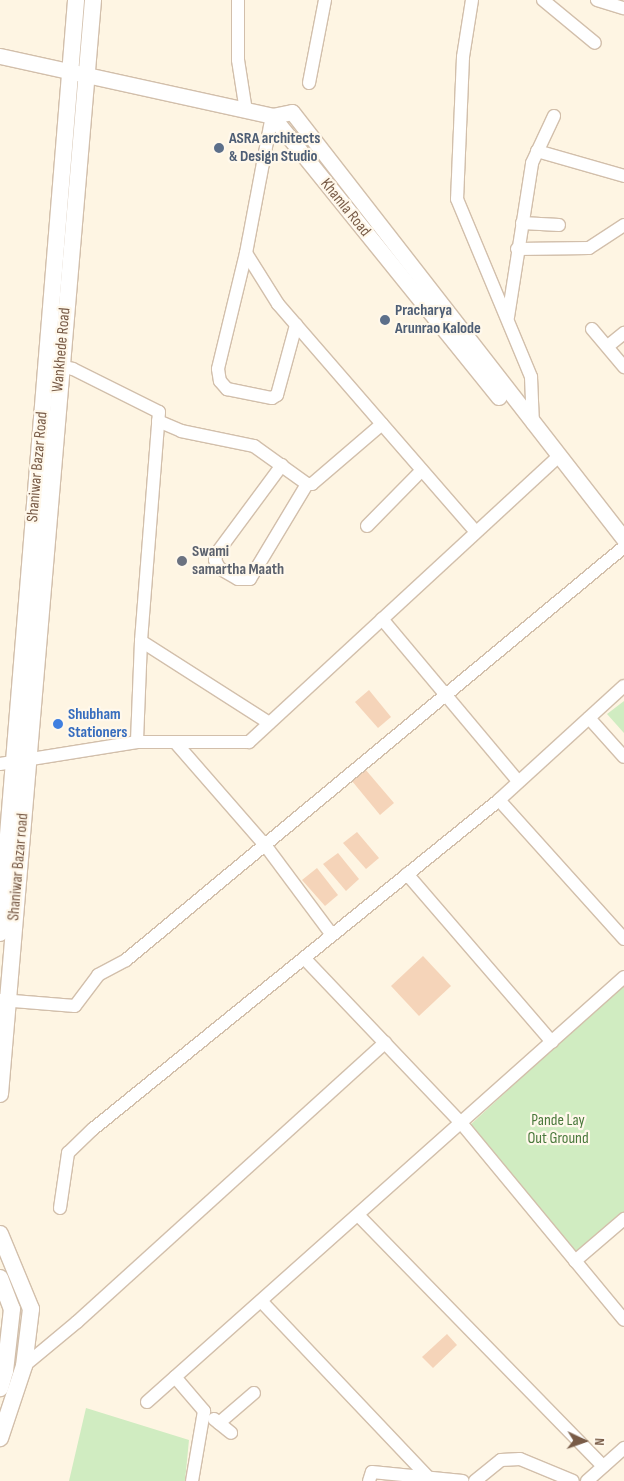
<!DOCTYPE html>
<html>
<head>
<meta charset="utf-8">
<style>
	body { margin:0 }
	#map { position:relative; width:624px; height:1481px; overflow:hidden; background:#fef5e3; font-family:"Sofia Sans Condensed",sans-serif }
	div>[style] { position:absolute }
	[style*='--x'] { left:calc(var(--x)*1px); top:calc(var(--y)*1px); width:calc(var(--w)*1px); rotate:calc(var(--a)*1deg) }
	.green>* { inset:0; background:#d0ecc1 }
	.building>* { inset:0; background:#f5d4b9 }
	.roads { filter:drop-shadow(1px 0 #d2bfab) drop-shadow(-1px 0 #d2bfab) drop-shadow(0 1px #d2bfab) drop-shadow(0 -1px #d2bfab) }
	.minor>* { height:12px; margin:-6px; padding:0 6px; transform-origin:6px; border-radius:6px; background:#fff }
	.tertiary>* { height:15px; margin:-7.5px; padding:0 7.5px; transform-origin:7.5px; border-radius:7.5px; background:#fff }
	.secondary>* { height:16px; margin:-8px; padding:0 8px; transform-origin:8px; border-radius:8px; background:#fff }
	.dots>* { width:14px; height:14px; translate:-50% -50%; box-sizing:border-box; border:2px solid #fff8eb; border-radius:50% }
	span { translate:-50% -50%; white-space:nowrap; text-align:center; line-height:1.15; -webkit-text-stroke:4.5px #fff8eb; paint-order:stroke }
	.service-label { font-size:16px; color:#4e5e75; font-weight:700 }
	.left { translate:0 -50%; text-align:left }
	.street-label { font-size:16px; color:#785b47 }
	.worship-label { font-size:16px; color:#5b616d; font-weight:700 }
	.shop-label { font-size:16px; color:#366cbe; font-weight:700 }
	.park-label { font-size:16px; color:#4a793c }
	.north { position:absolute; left:559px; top:1416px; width:50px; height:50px; -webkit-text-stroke:4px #fff8eb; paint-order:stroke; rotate:93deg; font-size:14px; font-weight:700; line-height:20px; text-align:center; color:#785b47 }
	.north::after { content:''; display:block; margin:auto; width:18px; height:22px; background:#785b47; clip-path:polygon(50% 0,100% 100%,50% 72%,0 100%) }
</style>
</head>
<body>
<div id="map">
	<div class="green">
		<div style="clip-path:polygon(624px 701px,624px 733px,607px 714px)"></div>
		<div style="clip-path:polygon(624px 983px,624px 1213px,576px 1255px,469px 1126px)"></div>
		<div style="clip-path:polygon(86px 1408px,189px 1440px,185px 1481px,69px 1481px)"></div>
	</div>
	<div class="building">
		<div style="clip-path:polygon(369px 690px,391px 717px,378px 728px,355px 702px)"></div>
		<div style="clip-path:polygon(365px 769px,394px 803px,380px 815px,352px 781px)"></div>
		<div style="clip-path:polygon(357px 832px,379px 858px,366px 869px,343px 843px)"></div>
		<div style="clip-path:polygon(338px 853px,359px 879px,346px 891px,323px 864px)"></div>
		<div style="clip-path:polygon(317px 868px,338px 895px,325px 906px,302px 880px)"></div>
		<div style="clip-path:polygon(423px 956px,451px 986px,419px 1016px,391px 986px)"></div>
		<div style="clip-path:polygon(447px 1334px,457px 1345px,433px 1368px,422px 1357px)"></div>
	</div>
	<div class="roads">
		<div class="minor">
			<div style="--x:238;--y:0;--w:60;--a:90"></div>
			<div style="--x:238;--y:60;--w:52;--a:81.1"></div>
			<div style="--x:472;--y:0;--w:58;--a:99"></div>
			<div style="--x:463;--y:57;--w:142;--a:92.4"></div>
			<div style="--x:457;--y:199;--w:193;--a:67.4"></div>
			<div style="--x:531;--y:377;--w:47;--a:87.6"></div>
			<div style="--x:543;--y:0;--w:67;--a:39.6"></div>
			<div style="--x:597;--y:0;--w:28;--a:17"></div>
			<div style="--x:309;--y:83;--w:85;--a:-79.1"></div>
			<div style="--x:537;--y:151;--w:91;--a:16"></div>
			<div style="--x:522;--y:223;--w:37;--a:3"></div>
			<div style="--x:517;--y:249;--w:72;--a:-0.8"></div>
			<div style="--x:589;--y:248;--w:42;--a:-33.3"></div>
			<div style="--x:246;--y:253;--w:119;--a:103.6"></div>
			<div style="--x:218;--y:369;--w:12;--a:81"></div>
			<div style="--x:220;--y:381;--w:11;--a:49"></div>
			<div style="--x:227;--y:389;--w:46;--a:11.3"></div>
			<div style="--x:272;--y:398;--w:6;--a:-31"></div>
			<div style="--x:277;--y:395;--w:73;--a:-74.8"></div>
			<div style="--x:508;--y:317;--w:156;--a:-81.1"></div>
			<div style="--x:532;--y:163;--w:52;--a:-64.9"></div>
			<div style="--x:592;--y:329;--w:50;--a:49.9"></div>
			<div style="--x:608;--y:346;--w:21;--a:-39"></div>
			<div style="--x:61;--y:366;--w:12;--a:14"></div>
			<div style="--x:73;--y:369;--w:96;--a:26.6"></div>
			<div style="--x:159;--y:412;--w:230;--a:94.5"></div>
			<div style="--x:141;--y:641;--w:101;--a:92.3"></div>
			<div style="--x:158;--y:421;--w:25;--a:23"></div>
			<div style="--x:181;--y:431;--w:75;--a:11.6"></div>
			<div style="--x:254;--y:446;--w:65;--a:35.6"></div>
			<div style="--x:307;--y:484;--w:5;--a:0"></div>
			<div style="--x:312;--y:484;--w:92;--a:-40.6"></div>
			<div style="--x:382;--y:424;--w:159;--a:-130.9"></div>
			<div style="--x:278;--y:304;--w:60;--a:-122.1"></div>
			<div style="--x:246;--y:253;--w:139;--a:-79.3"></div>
			<div style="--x:382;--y:424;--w:143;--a:49"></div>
			<div style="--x:282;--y:465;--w:109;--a:126.5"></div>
			<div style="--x:217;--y:553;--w:7;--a:106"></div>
			<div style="--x:215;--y:560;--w:9;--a:63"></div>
			<div style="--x:219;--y:568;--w:22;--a:30"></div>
			<div style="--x:238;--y:579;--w:12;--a:0"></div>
			<div style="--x:250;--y:579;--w:111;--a:-59"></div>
			<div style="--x:367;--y:526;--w:78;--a:-45.5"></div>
			<div style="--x:382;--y:619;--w:212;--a:50"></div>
			<div style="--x:141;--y:641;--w:152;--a:32.6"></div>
			<div style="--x:589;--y:718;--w:52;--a:48.1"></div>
			<div style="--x:175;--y:742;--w:137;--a:48.9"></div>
			<div style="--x:265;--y:845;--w:112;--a:53.3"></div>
			<div style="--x:0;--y:764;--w:139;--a:-9.1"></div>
			<div style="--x:137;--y:742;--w:112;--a:0"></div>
			<div style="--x:249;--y:742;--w:420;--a:-42.7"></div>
			<div style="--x:499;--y:800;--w:187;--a:48"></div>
			<div style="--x:407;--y:874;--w:222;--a:49.2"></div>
			<div style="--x:304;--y:958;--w:229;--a:46.4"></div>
			<div style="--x:462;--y:1124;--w:254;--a:50.4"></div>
			<div style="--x:1;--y:1000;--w:74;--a:4.6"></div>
			<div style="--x:75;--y:1006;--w:39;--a:-53"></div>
			<div style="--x:98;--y:975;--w:32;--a:-28"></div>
			<div style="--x:126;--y:960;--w:647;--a:-39.67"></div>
			<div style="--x:60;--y:1208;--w:56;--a:-81.7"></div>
			<div style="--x:68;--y:1153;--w:35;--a:-44"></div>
			<div style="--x:93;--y:1129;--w:523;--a:-39.02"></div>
			<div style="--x:499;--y:800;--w:169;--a:-42.4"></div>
			<div style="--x:358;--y:1215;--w:351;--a:45.7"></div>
			<div style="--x:575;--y:1261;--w:65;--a:-40.6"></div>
			<div style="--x:261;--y:1301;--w:241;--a:46.5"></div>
			<div style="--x:24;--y:1366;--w:69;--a:-39.7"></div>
			<div style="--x:77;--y:1322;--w:416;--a:-42.2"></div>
			<div style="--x:175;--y:1377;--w:45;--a:49.5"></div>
			<div style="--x:204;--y:1411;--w:71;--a:99.7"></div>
			<div style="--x:147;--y:1402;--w:639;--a:-41.7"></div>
			<div style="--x:214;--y:1419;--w:22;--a:39"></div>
			<div style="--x:219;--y:1423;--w:46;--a:-40.6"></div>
			<div style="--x:369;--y:1481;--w:9;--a:-72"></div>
			<div style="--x:372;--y:1472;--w:91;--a:5.6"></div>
			<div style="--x:475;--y:1481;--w:33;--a:-39"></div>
			<div style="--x:501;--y:1460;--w:19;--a:-3"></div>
			<div style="--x:520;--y:1459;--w:57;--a:22.5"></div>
			<div style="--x:587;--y:1481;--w:50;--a:-41.7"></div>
		</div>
		<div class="tertiary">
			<div style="--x:0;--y:56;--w:279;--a:12.4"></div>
			<div style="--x:272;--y:116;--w:20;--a:-11"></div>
			<div style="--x:292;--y:112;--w:541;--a:52.13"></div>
			<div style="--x:272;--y:116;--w:361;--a:51.1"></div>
		</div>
		<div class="secondary">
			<div style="--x:0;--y:933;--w:936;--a:-85.34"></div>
			<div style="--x:0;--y:1094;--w:1098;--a:-85.14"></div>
			<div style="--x:0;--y:1234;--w:81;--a:67.5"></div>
			<div style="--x:31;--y:1309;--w:57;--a:97"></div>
			<div style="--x:24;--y:1366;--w:76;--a:108.4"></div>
			<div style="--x:0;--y:1278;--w:33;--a:69"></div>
			<div style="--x:12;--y:1309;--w:62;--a:96.4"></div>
			<div style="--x:5;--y:1371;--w:18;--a:106"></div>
		</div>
	</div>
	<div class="dots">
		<div style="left:219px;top:148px;background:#5c6f8a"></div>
		<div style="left:385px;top:320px;background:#5c6f8a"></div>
		<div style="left:182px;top:561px;background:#6b7280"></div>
		<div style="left:58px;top:724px;background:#3f7fe0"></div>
	</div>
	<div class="service-label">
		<span class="left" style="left:229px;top:148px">ASRA architects<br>&amp; Design Studio</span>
		<span class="left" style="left:395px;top:320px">Pracharya<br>Arunrao Kalode</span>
	</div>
	<div class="street-label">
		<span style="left:345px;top:208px;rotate:51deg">Khamla Road</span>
		<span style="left:62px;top:350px;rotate:-85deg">Wankhede Road</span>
		<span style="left:38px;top:467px;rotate:-85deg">Shaniwar Bazar Road</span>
		<span style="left:19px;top:867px;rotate:-85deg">Shaniwar Bazar road</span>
	</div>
	<div class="worship-label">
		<span class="left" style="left:192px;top:561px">Swami<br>samartha Maath</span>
	</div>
	<div class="shop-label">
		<span class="left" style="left:68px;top:724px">Shubham<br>Stationers</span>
	</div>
	<div class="park-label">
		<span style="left:558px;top:1130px">Pande Lay<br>Out Ground</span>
	</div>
	<div class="north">N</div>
</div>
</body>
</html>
